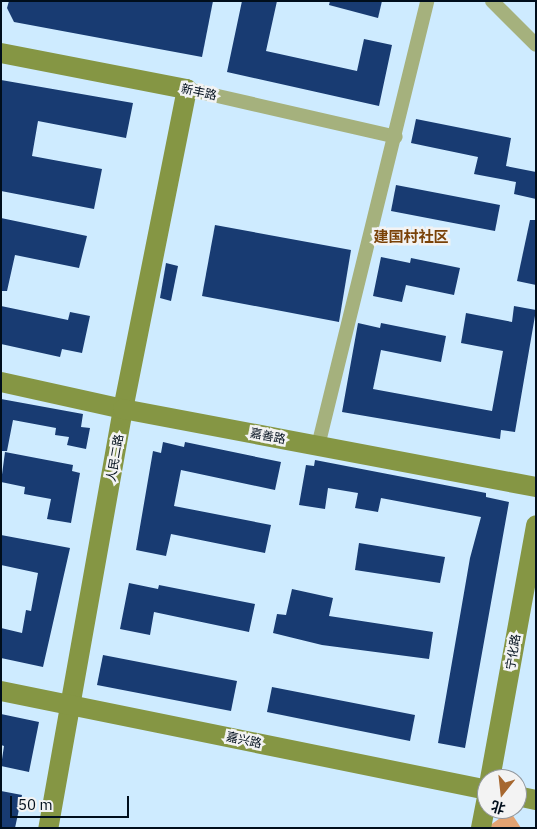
<!DOCTYPE html>
<html>
<head>
<meta charset="utf-8">
<style>
	body { margin:0 }
	#map { position:relative; width:537px; height:829px; overflow:hidden; background:#ceebff; font-family:"IBM Plex Sans","Noto Sans SC",sans-serif }
	div>[style] { position:absolute }
	[style*='--x'] { left:calc(var(--x)*1px); top:calc(var(--y)*1px); width:calc(var(--w)*1px); rotate:calc(var(--a)*1deg) }
	.green>* { inset:0; background:#e2a372 }
	.building>* { inset:0; background:#183b72 }
	.street>* { height:14px; margin:-7px; padding:0 7px; transform-origin:7px; border-radius:7px; background:#a5b17d }
	.secondary>* { height:20px; margin:-10px; padding:0 10px; transform-origin:10px; border-radius:10px; background:#859644 }
	span { translate:-50% -50%; white-space:nowrap; text-align:center; line-height:1.15; -webkit-text-stroke:5px #f3f3f3; paint-order:stroke }
	.street-label { font-size:12px; color:#000e1c }
	.quarter-label { font-size:15px; color:#7a4208; font-weight:700 }
	.frame { position:absolute; inset:0; border:2px solid #000e1c; pointer-events:none }
	.north { position:absolute; left:477px; top:769px; width:50px; height:50px; box-sizing:border-box; background:#f3f3f3; border:1px solid #92979d; border-radius:50%; rotate:196deg; font-size:14px; font-weight:700; line-height:20px; text-align:center; color:#000e1c }
	.north::after { content:''; display:block; margin:auto; width:18px; height:22px; background:#a6672f; clip-path:polygon(50% 0,100% 100%,50% 72%,0 100%) }
	.scale { position:absolute; left:10px; top:796px; width:119px; height:22px; box-sizing:border-box; border:2px solid #000e1c; border-top:0; padding-left:6px; font-size:15px; line-height:18px; white-space:nowrap; color:#000e1c; -webkit-text-stroke:4px #f3f3f3; paint-order:stroke }
</style>
</head>
<body>
<div id="map">
	<div class="green">
		<div style="clip-path:polygon(510px 811px,521px 828px,490px 828px,489px 826px)"></div>
	</div>
	<div class="building">
		<div style="clip-path:polygon(9px 1px,213px 1px,202px 57px,14px 22px,7px 8px)"></div>
		<div style="clip-path:polygon(242px 1px,277px 1px,266px 51px,357px 71px,364px 39px,392px 45px,379px 106px,227px 72px)"></div>
		<div style="clip-path:polygon(330px 1px,382px 1px,378px 18px,329px 5px)"></div>
		<div style="clip-path:polygon(1px 80px,133px 103px,126px 138px,38px 121px,32px 156px,102px 169px,94px 209px,1px 191px)"></div>
		<div style="clip-path:polygon(416px 119px,511px 138px,506px 166px,536px 172px,536px 199px,514px 194px,516px 182px,474px 174px,478px 157px,411px 143px)"></div>
		<div style="clip-path:polygon(396px 185px,500px 205px,495px 231px,391px 211px)"></div>
		<div style="clip-path:polygon(1px 218px,87px 236px,79px 268px,15px 255px,7px 291px,1px 291px)"></div>
		<div style="clip-path:polygon(530px 220px,536px 220px,536px 285px,517px 281px)"></div>
		<div style="clip-path:polygon(215px 225px,351px 250px,339px 322px,202px 296px)"></div>
		<div style="clip-path:polygon(381px 257px,410px 263px,411px 258px,460px 268px,454px 295px,406px 285px,402px 302px,373px 296px)"></div>
		<div style="clip-path:polygon(166px 263px,178px 266px,171px 301px,160px 298px)"></div>
		<div style="clip-path:polygon(1px 306px,68px 320px,70px 312px,90px 316px,82px 353px,62px 349px,60px 357px,1px 344px)"></div>
		<div style="clip-path:polygon(514px 306px,536px 310px,515px 432px,501px 430px,500px 439px,342px 412px,358px 323px,380px 328px,381px 323px,446px 336px,441px 362px,381px 350px,373px 389px,492px 411px,503px 351px,461px 343px,466px 313px,512px 322px)"></div>
		<div style="clip-path:polygon(1px 399px,83px 414px,81px 427px,90px 428px,86px 449px,67px 445px,69px 437px,55px 435px,56px 428px,13px 420px,7px 451px,1px 451px)"></div>
		<div style="clip-path:polygon(163px 442px,184px 447px,185px 442px,281px 462px,275px 490px,181px 470px,174px 506px,271px 525px,265px 553px,171px 534px,166px 556px,136px 550px,153px 451px,161px 453px)"></div>
		<div style="clip-path:polygon(5px 452px,73px 465px,72px 471px,80px 473px,71px 523px,47px 519px,51px 499px,24px 494px,25px 487px,1px 482px)"></div>
		<div style="clip-path:polygon(315px 460px,486px 493px,486px 497px,509px 502px,465px 748px,438px 743px,470px 558px,481px 517px,381px 498px,378px 512px,355px 508px,358px 493px,328px 488px,325px 509px,299px 505px,306px 465px,314px 466px)"></div>
		<div style="clip-path:polygon(1px 535px,70px 548px,43px 667px,1px 658px,1px 628px,22px 633px,26px 610px,31px 611px,38px 573px,1px 565px)"></div>
		<div style="clip-path:polygon(359px 543px,445px 557px,440px 583px,355px 570px)"></div>
		<div style="clip-path:polygon(129px 583px,158px 589px,159px 585px,255px 604px,249px 632px,154px 612px,150px 635px,120px 629px)"></div>
		<div style="clip-path:polygon(292px 589px,333px 598px,329px 616px,433px 632px,429px 659px,322px 645px,273px 633px,277px 614px,286px 615px)"></div>
		<div style="clip-path:polygon(103px 655px,237px 681px,231px 711px,97px 685px)"></div>
		<div style="clip-path:polygon(272px 687px,415px 715px,410px 741px,267px 712px)"></div>
		<div style="clip-path:polygon(1px 714px,39px 722px,29px 772px,1px 766px,4px 746px,1px 745px)"></div>
		<div style="clip-path:polygon(1px 791px,22px 795px,15px 828px,1px 828px)"></div>
	</div>
	<div class="street">
		<div style="--x:492;--y:1;--w:62;--a:45"></div>
		<div style="--x:187;--y:89;--w:214;--a:12.9"></div>
		<div style="--x:318;--y:446;--w:458;--a:-76.2"></div>
	</div>
	<div class="secondary">
		<div style="--x:1;--y:53;--w:189;--a:11"></div>
		<div style="--x:187;--y:89;--w:326;--a:101.3"></div>
		<div style="--x:123;--y:409;--w:426;--a:100.1"></div>
		<div style="--x:1;--y:382;--w:125;--a:12.5"></div>
		<div style="--x:123;--y:409;--w:420;--a:10.7"></div>
		<div style="--x:1;--y:691;--w:496;--a:11.5"></div>
		<div style="--x:490;--y:779;--w:258;--a:-79.7"></div>
		<div style="--x:517;--y:796;--w:19;--a:12"></div>
		<div style="--x:481;--y:828;--w:31;--a:-79"></div>
	</div>
	<div class="street-label">
		<span style="left:199px;top:92px;rotate:12deg">新丰路</span>
		<span style="left:268px;top:436px;rotate:11deg">嘉善路</span>
		<span style="left:115px;top:458px;rotate:-80deg">人民二路</span>
		<span style="left:513px;top:652px;rotate:-80deg">宁化路</span>
		<span style="left:244px;top:740px;rotate:12deg">嘉兴路</span>
	</div>
	<div class="quarter-label">
		<span style="left:411px;top:237px">建国村社区</span>
	</div>
	<div class="frame"></div>
	<div class="north">北</div>
	<div class="scale">50 m</div>
</div>
</body>
</html>
